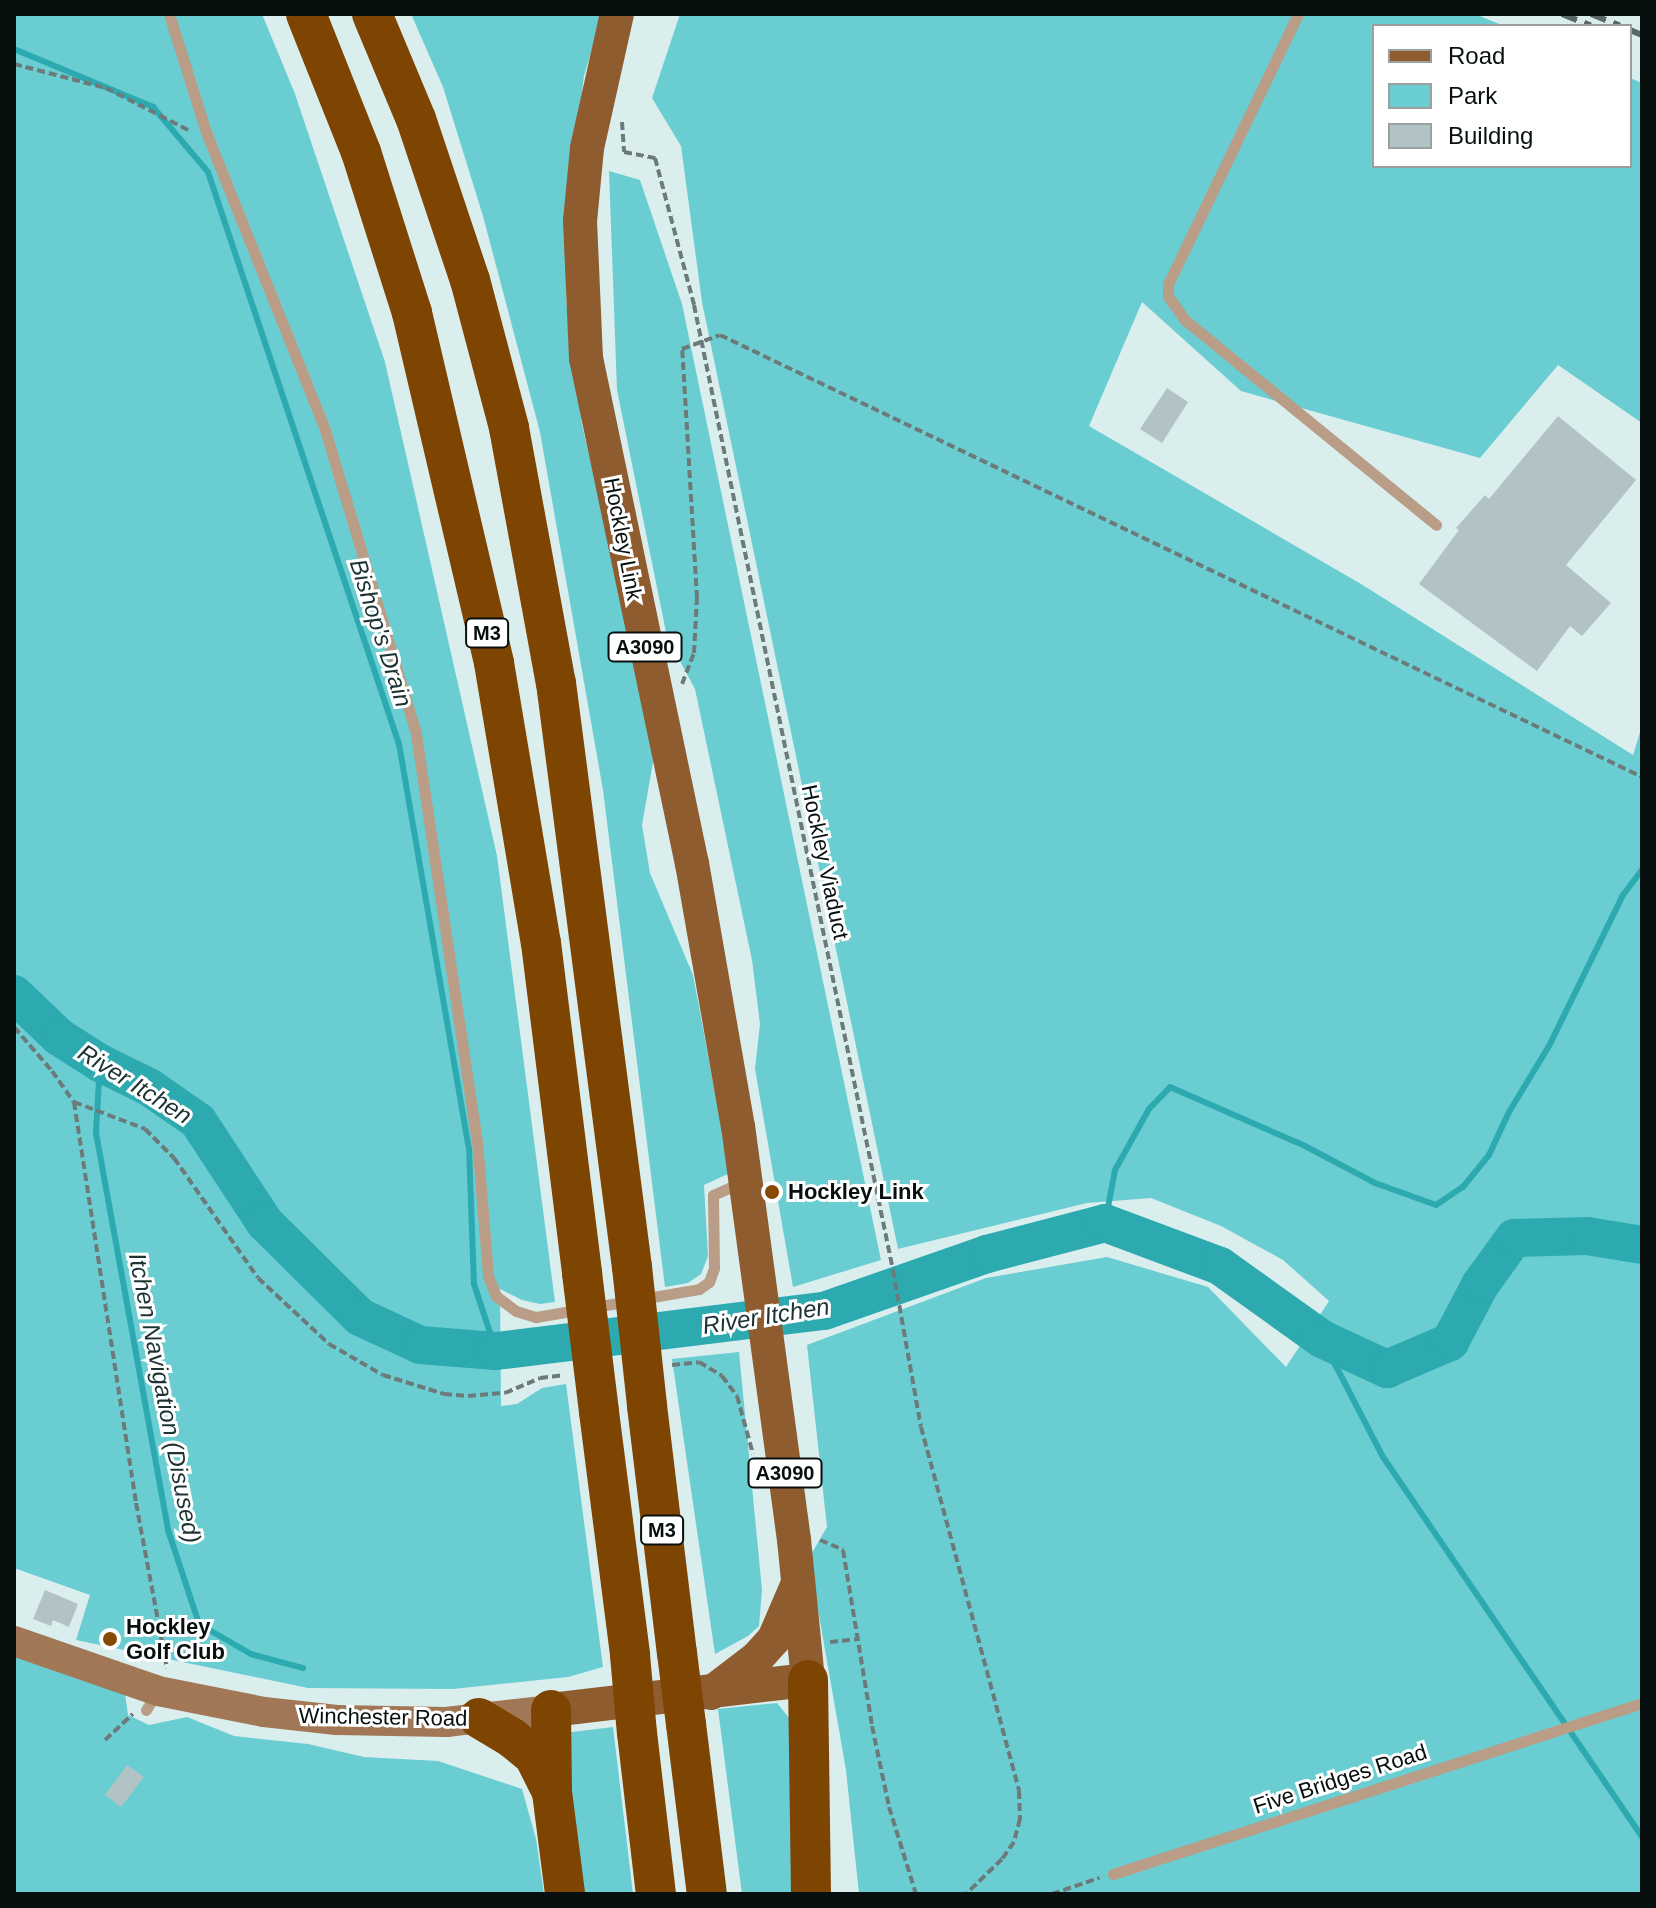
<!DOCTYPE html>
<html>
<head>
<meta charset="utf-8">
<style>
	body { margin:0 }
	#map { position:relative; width:1656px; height:1908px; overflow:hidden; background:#daeeee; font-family:Arial,sans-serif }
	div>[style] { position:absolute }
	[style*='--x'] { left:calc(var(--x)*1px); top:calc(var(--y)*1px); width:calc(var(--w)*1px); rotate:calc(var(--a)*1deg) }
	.green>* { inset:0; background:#69cdd2 }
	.stream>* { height:6px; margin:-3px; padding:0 3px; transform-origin:3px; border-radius:3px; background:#2caab0 }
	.river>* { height:38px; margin:-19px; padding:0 19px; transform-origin:19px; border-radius:19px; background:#2caab0 }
	.building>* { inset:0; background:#b1c3c4 }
	.path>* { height:4px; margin-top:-2px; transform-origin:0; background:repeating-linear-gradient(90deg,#6d7a7a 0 8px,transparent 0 12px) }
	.service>* { height:11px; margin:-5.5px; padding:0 5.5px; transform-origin:5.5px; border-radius:5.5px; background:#ba9d86 }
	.secondary>* { height:30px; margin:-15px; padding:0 15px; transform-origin:15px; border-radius:15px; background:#a17755 }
	.primary>* { height:34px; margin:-17px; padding:0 17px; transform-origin:17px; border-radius:17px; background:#8f5c30 }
	.motorway>* { height:40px; margin:-20px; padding:0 20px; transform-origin:20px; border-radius:20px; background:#7e4401 }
	.rail>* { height:6px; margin-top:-3px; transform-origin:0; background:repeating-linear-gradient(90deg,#5b6767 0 16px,transparent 0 24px) }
	.path-bridge>* { height:4px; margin-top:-2px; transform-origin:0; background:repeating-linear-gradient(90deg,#6d7a7a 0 8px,transparent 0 12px) }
	.motorway-bridge>* { height:40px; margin:-20px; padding:0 20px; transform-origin:20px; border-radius:20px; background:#7e4401 }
	.dots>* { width:22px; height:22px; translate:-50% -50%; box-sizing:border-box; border:4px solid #fff; border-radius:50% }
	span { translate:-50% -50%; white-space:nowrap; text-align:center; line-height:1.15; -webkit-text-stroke:6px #fff; paint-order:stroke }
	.shield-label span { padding:2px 6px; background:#fff; border:2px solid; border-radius:6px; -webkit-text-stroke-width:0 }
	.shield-label { font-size:20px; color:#080f0f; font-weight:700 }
	.street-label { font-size:22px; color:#080f0f }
	.poi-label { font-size:22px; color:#080f0f; font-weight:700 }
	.left { translate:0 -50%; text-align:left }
	.water-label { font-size:24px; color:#1d3233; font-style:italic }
	.frame { position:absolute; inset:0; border:16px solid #080f0f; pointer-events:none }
	.legend { position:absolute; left:1372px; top:24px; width:260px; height:144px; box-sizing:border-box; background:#fff; border:2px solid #9c9f9f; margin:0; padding:10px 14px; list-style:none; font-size:24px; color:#080f0f }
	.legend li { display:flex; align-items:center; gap:16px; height:40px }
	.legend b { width:40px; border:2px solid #9c9f9f }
</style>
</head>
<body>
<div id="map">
	<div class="green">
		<div style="clip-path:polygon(14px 14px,262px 14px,295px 94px,385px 362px,497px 856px,555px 1302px,540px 1304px,522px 1300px,500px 1289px,501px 1406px,517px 1404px,542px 1388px,566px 1384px,603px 1667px,568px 1677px,453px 1689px,308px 1688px,76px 1640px,90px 1595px,14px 1568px)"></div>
		<div style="clip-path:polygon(411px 14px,602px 14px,584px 76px,570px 184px,566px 299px,582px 425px,650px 717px,653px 762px,642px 825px,650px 873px,693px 975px,730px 1173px,704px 1185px,708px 1256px,701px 1274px,688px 1283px,665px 1287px,603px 790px,540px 432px,483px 216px,443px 87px)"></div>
		<div style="clip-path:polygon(680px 14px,1475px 14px,1504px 26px,1374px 26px,1374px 166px,1630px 166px,1630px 78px,1642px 83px,1642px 423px,1558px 365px,1480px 458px,1241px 391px,1142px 302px,1089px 426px,1361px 584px,1633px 755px,1642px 726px,1642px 1894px,859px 1894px,846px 1770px,809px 1558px,827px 1527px,807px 1345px,986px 1278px,1107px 1257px,1208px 1287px,1286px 1367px,1329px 1301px,1283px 1260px,1221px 1226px,1151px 1198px,1087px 1203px,898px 1249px,702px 302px,681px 146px,652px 98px)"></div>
		<div style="clip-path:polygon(609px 171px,640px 180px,682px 304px,881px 1260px,793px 1287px,755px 1069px,760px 1024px,752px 960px,695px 689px,667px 637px,617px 390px)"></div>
		<div style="clip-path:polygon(739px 1352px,762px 1590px,759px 1626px,748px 1636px,715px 1654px,672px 1359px)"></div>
		<div style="clip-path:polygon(14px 1652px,125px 1693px,128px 1715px,149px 1725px,187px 1717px,234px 1736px,308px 1744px,364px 1757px,438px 1761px,522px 1789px,536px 1839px,544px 1894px,14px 1894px)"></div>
		<div style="clip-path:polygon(777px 1703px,794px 1724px,796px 1894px,742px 1894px,718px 1709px)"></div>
		<div style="clip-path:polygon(613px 1727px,633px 1894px,581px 1894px,564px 1733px)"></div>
	</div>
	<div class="stream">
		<div style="--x:14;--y:49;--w:151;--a:22.6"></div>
		<div style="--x:153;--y:107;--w:85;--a:49.8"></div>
		<div style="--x:208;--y:172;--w:603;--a:71.54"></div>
		<div style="--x:399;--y:744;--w:410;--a:80.2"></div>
		<div style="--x:469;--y:1148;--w:136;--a:87.9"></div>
		<div style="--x:474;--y:1284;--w:71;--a:71.8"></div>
		<div style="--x:100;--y:1063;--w:70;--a:93.3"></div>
		<div style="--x:96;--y:1133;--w:403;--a:79.7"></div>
		<div style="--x:168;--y:1530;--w:99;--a:71.7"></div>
		<div style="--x:199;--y:1624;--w:60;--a:30"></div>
		<div style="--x:251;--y:1654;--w:54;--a:15.1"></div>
		<div style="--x:1105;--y:1223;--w:54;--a:-79.3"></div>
		<div style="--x:1115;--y:1170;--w:70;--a:-60.9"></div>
		<div style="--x:1149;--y:1109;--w:30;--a:-46"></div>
		<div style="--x:1170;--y:1087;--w:147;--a:23.6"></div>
		<div style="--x:1305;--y:1146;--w:79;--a:27.9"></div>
		<div style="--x:1375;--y:1183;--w:65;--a:19.8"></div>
		<div style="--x:1436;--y:1205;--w:32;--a:-34"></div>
		<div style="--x:1463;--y:1187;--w:41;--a:-50.9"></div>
		<div style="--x:1489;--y:1155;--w:47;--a:-65.1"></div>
		<div style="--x:1509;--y:1112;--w:77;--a:-58.8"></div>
		<div style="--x:1549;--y:1046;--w:168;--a:-63.9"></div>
		<div style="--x:1623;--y:895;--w:31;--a:-53"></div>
		<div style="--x:1322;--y:1339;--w:133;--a:62.7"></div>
		<div style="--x:1383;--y:1457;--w:460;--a:55.7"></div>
	</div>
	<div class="river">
		<div style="--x:14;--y:994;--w:62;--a:43.7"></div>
		<div style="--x:59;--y:1037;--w:49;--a:32.4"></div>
		<div style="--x:100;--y:1063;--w:55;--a:26.1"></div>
		<div style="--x:149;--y:1087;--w:60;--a:34.8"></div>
		<div style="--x:198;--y:1121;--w:122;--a:56.7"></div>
		<div style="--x:265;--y:1223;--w:134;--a:44.7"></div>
		<div style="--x:360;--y:1317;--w:66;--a:25"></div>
		<div style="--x:420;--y:1345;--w:76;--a:4.5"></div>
		<div style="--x:496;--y:1351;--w:330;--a:-7"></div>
		<div style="--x:824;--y:1311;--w:173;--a:-19.3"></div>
		<div style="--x:987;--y:1254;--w:122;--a:-14.7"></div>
		<div style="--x:1105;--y:1223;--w:123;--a:20.5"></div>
		<div style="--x:1220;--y:1266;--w:125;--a:35.6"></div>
		<div style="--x:1322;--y:1339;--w:72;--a:24.8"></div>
		<div style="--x:1387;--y:1369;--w:69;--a:-23.2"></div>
		<div style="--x:1450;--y:1342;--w:64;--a:-62.2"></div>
		<div style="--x:1480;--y:1285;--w:58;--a:-54.1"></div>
		<div style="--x:1514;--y:1238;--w:73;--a:-1.6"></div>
		<div style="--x:1587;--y:1236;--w:56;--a:9.3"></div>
	</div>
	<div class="building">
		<div style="clip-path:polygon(1167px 388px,1188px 402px,1162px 443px,1140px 429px)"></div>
		<div style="clip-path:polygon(1558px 416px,1636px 480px,1566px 565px,1611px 603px,1582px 636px,1570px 626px,1537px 671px,1419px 584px,1459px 530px,1456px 528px,1485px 495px,1489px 499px)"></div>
		<div style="clip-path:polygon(45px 1590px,78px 1604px,69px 1627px,53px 1620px,51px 1626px,33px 1619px)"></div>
		<div style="clip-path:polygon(127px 1765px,144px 1777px,121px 1807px,105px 1795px)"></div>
	</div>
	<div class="path">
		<div style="--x:14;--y:64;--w:95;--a:14.6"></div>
		<div style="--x:106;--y:88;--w:94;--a:27.1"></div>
		<div style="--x:622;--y:122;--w:30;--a:86"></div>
		<div style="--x:624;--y:152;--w:32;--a:11"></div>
		<div style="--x:655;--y:158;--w:152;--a:75.1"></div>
		<div style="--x:682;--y:684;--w:33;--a:-69"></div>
		<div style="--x:694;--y:653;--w:55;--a:-86.9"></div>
		<div style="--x:697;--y:598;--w:249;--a:-93.4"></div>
		<div style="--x:682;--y:349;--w:40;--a:-20.2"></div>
		<div style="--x:720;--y:335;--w:1022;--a:25.61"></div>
		<div style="--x:14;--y:1027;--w:58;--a:49.2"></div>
		<div style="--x:52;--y:1071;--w:38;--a:55"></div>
		<div style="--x:74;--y:1102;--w:406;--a:81.2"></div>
		<div style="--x:136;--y:1503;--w:168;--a:79.4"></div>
		<div style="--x:74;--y:1102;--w:76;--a:20.8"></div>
		<div style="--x:145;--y:1129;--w:41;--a:45"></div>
		<div style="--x:174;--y:1158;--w:146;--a:55"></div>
		<div style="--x:258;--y:1278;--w:97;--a:42.9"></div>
		<div style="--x:329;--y:1344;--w:62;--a:29.9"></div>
		<div style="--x:383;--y:1375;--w:64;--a:17.3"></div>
		<div style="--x:444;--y:1394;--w:24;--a:5"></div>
		<div style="--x:468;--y:1396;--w:37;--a:-5"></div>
		<div style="--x:505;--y:1393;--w:38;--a:-23"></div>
		<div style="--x:540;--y:1378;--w:23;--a:-7"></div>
		<div style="--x:672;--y:1365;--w:27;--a:-6"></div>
		<div style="--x:699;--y:1362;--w:27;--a:31"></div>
		<div style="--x:722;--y:1376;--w:25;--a:53"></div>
		<div style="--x:737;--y:1396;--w:60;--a:74.6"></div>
		<div style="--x:921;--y:1427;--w:377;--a:74.9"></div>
		<div style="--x:1019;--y:1791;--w:28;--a:88"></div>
		<div style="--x:1020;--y:1819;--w:24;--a:105"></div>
		<div style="--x:1014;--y:1842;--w:21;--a:125"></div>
		<div style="--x:1002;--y:1859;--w:50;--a:135.8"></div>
		<div style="--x:820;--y:1540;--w:25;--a:23"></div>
		<div style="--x:843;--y:1550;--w:178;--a:80.6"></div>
		<div style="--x:872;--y:1726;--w:83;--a:78.1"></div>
		<div style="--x:889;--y:1807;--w:91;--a:72.8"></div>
		<div style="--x:830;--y:1642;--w:29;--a:-6"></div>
		<div style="--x:105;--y:1740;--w:38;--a:-43"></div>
		<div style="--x:1052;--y:1894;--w:50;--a:-18.8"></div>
	</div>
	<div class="service">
		<div style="--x:169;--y:14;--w:124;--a:72.6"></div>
		<div style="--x:206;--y:132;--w:321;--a:68.2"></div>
		<div style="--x:325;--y:430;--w:317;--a:73.3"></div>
		<div style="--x:416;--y:734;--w:412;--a:81.5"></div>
		<div style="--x:477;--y:1141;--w:135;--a:85.3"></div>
		<div style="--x:488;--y:1276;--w:22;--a:68"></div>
		<div style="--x:496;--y:1296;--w:25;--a:37"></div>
		<div style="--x:516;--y:1311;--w:21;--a:17"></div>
		<div style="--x:536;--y:1317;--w:165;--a:-9.7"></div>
		<div style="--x:699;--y:1289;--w:12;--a:-35"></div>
		<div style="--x:709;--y:1282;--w:15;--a:-70"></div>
		<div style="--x:714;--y:1268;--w:73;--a:-90.8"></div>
		<div style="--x:713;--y:1195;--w:32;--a:-24"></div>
		<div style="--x:1298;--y:14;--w:300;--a:115.7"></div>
		<div style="--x:1168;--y:284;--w:12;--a:90"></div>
		<div style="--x:1168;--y:296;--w:29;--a:55"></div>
		<div style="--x:1185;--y:320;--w:324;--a:39.2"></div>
		<div style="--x:146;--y:1710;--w:21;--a:-59"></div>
		<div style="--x:1113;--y:1874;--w:556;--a:-17.91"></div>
	</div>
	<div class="secondary">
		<div style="--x:14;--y:1641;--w:152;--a:19.1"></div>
		<div style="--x:158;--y:1691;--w:108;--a:11.2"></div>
		<div style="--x:264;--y:1712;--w:73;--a:6.3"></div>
		<div style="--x:337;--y:1720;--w:109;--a:1.1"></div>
		<div style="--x:446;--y:1722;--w:106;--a:-6.5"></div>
	</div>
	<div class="primary">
		<div style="--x:711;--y:1693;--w:58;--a:-37.3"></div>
		<div style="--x:757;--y:1658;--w:25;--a:-48"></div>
		<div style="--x:774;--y:1639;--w:56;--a:-66.7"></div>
		<div style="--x:551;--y:1710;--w:259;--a:-6.7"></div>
		<div style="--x:808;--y:1680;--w:141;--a:-95.7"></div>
		<div style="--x:794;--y:1540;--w:417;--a:-97.7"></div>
		<div style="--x:738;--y:1127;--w:267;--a:-99.9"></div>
		<div style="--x:692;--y:864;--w:517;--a:-101.83"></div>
		<div style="--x:586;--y:358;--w:137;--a:-92.5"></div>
		<div style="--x:580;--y:221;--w:73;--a:-84.5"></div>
		<div style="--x:587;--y:148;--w:137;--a:-77.4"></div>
	</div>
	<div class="motorway">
		<div style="--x:306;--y:14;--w:149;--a:68.3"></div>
		<div style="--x:361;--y:152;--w:169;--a:72.4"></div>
		<div style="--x:412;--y:313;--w:359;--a:76.8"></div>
		<div style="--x:494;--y:663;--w:284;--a:80.5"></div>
		<div style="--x:541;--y:943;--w:333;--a:82.9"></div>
		<div style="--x:372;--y:14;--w:114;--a:67.3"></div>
		<div style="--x:416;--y:119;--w:170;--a:71.5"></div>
		<div style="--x:470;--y:280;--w:153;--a:75.2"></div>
		<div style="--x:509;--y:428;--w:259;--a:79.6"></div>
		<div style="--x:556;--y:683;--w:589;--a:82.59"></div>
		<div style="--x:647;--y:1406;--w:249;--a:83.1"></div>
		<div style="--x:599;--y:1412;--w:245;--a:82.7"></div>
		<div style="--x:808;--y:1680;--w:214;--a:89.2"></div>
		<div style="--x:551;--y:1710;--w:82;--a:89.3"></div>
		<div style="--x:552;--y:1792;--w:103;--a:82.7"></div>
		<div style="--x:479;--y:1718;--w:39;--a:31"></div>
		<div style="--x:512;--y:1738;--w:28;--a:39"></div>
		<div style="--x:534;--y:1756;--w:40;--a:63.4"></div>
		<div style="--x:686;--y:1724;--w:171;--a:83"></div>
		<div style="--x:637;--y:1733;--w:162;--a:83.3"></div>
	</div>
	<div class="rail">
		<div style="--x:1562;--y:14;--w:31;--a:22"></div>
		<div style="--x:1591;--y:14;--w:31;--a:22"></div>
		<div style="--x:1630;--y:30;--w:13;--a:23"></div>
	</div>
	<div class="path-bridge">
		<div style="--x:694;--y:305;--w:985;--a:78.35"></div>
		<div style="--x:893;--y:1270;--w:159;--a:79.9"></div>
	</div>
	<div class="motorway-bridge">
		<div style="--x:632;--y:1267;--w:140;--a:83.8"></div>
		<div style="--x:582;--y:1273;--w:140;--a:83"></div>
		<div style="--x:677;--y:1653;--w:72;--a:82.8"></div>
		<div style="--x:630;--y:1655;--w:78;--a:84.9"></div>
	</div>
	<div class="dots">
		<div style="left:772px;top:1192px;background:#864a06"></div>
		<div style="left:110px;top:1639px;background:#864a06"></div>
	</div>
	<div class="shield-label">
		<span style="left:487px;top:633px">M3</span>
		<span style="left:645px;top:647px">A3090</span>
		<span style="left:785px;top:1473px">A3090</span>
		<span style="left:662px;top:1530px">M3</span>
	</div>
	<div class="street-label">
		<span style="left:623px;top:539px;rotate:79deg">Hockley Link</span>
		<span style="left:825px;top:862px;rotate:78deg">Hockley Viaduct</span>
		<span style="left:383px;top:1717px;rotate:1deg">Winchester Road</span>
		<span style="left:1340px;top:1779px;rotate:-18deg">Five Bridges Road</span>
	</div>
	<div class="poi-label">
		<span class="left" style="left:788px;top:1192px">Hockley Link</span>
		<span class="left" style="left:126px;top:1639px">Hockley<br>Golf Club</span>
	</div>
	<div class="water-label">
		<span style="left:381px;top:633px;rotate:72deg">Bishop's Drain</span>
		<span style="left:135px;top:1084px;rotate:32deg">River Itchen</span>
		<span style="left:766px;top:1316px;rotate:-9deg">River Itchen</span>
		<span style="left:165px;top:1398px;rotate:79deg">Itchen Navigation (Disused)</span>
	</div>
	<div class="frame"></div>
	<ul class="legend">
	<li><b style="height:10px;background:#8f5c30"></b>Road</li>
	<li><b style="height:22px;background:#69cdd2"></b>Park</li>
	<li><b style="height:22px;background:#b1c3c4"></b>Building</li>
	</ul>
</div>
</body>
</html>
